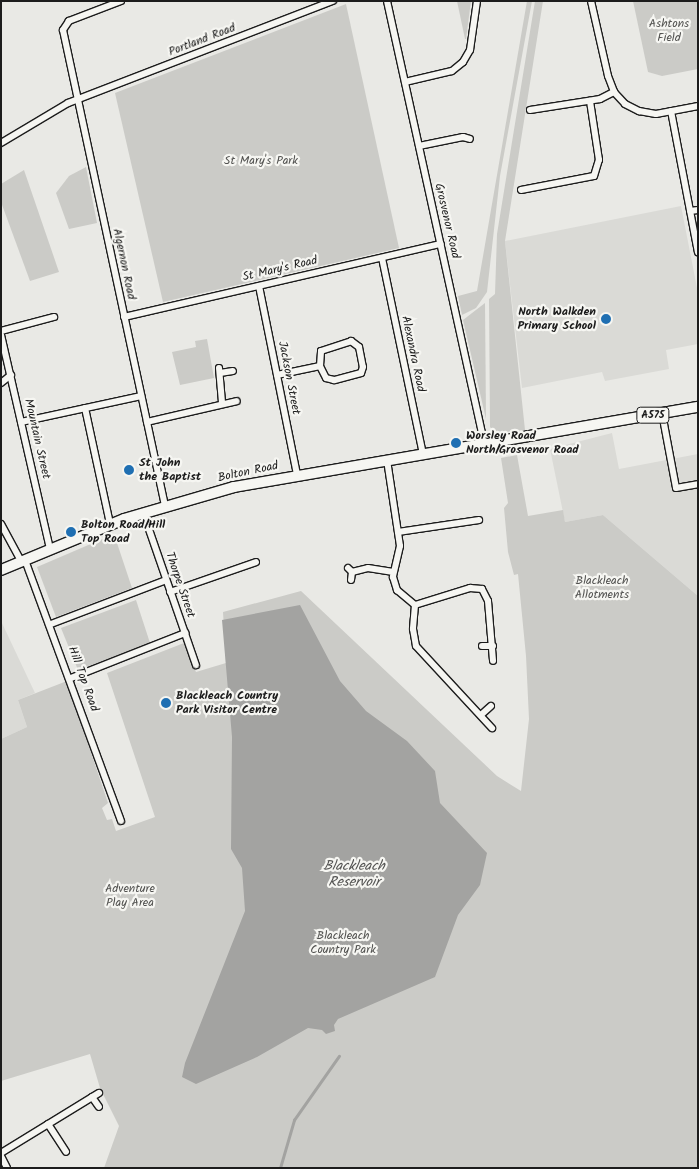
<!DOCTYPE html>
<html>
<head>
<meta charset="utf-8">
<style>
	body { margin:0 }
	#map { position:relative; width:699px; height:1169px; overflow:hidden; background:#e9e9e5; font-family:Kalam,sans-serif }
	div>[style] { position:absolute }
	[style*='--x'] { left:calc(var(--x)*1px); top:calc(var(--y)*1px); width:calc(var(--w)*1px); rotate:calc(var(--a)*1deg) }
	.built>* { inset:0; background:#dadad6 }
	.green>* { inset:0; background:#cbcbc7 }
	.water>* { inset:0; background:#a3a3a1 }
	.stream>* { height:2.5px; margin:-1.25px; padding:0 1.25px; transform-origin:1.25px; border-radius:1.25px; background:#a3a3a1 }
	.roads { filter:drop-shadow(1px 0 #1c1c1c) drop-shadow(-1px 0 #1c1c1c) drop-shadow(0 1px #1c1c1c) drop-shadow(0 -1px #1c1c1c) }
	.street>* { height:6px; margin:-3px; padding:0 3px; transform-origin:3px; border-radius:3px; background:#f6f6f2 }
	.primary>* { height:10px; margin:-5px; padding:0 5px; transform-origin:5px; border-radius:5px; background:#f6f6f2 }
	.dots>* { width:14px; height:14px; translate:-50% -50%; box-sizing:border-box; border:2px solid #f6f6f2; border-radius:50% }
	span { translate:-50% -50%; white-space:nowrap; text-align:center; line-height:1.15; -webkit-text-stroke:4.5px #f6f6f2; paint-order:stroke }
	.shield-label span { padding:1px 4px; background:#f6f6f2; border:1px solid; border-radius:4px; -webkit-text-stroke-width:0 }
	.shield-label { font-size:11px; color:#1c1c1c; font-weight:700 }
	.park-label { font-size:12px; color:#51514f }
	.street-label { font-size:12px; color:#1c1c1c }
	.poi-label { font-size:12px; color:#1c1c1c; font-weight:700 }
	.right { translate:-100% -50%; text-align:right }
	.left { translate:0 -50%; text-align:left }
	.water-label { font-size:14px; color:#525251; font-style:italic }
	.frame { position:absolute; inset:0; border:2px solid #1c1c1c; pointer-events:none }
</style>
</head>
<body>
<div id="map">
	<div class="built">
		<div style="clip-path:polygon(681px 206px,698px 293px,698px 344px,666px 350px,669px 369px,605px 381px,602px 372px,522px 388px,505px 241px)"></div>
		<div style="clip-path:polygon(612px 433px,619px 469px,698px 454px,698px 596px,603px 515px,565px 522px,550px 449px)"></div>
		<div style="clip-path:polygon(1px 621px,35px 693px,18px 700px,27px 727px,1px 739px)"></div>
	</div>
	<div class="green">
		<div style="clip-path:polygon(457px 1px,471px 1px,466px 39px,465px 39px)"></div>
		<div style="clip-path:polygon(527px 1px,532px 1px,500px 176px,487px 292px,476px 308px,462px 315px,458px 296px,477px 291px)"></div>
		<div style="clip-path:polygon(535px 1px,543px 1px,505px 241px,525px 430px,495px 433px,490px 427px,489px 299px,495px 294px,497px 234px)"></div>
		<div style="clip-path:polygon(633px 1px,698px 1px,698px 69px,662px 76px,648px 72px)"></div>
		<div style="clip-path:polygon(346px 4px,399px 248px,163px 302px,115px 93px)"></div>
		<div style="clip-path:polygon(86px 167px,97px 223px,69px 229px,56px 193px,69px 176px)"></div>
		<div style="clip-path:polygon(24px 170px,59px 272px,30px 281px,1px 202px,1px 184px)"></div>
		<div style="clip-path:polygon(485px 303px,486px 419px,463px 320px)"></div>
		<div style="clip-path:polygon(207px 339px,214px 378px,180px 385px,172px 352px,196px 347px,195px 341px)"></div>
		<div style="clip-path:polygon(517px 455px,528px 516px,563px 510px,565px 522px,603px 515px,698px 596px,698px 1168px,104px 1168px,119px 1126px,100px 1088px,90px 1054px,1px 1081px,1px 739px,27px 727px,18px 700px,67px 681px,108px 803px,102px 808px,107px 820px,112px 819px,116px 831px,155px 817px,107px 673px,184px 643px,196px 672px,226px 663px,223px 612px,301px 591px,497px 776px,521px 791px,529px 719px,526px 656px,518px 574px,514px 575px,508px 552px,504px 508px,508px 503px,501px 458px)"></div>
		<div style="clip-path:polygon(114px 534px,132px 588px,56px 617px,37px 567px)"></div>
		<div style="clip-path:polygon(136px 600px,150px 643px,78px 670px,61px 628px)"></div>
	</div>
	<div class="water">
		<div style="clip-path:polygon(300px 605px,340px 681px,366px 711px,407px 741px,435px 771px,440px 803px,487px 853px,480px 885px,458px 915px,435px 977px,338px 1019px,334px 1025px,335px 1031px,326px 1034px,322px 1030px,308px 1028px,257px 1057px,196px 1084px,182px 1077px,185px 1063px,245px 911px,242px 868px,231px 849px,232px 737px,222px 620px)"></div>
	</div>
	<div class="stream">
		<div style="--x:280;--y:1168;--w:50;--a:-73.7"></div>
		<div style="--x:294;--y:1120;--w:78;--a:-54.9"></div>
	</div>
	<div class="roads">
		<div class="street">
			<div style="--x:121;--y:1;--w:56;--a:159"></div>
			<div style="--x:69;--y:21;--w:11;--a:124"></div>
			<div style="--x:63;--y:30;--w:487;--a:77.9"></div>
			<div style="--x:387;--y:1;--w:455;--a:77.6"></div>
			<div style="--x:591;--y:1;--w:77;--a:77.2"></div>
			<div style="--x:608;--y:76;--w:17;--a:69"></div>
			<div style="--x:614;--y:92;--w:16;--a:47"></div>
			<div style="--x:625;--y:104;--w:16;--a:27"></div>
			<div style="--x:639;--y:111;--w:17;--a:10"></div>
			<div style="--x:656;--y:114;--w:43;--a:-10.8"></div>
			<div style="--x:405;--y:82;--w:48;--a:-13.2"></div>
			<div style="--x:452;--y:71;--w:14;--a:-39"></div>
			<div style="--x:463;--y:62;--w:14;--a:-60"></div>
			<div style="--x:470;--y:50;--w:49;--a:-81.9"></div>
			<div style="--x:530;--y:110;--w:71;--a:-8.9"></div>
			<div style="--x:600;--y:99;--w:16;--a:-27"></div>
			<div style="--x:671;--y:111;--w:144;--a:79.2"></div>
			<div style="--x:1;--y:143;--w:78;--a:-30.8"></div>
			<div style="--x:68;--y:103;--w:284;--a:-21.1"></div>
			<div style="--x:419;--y:146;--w:45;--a:-11.6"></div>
			<div style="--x:463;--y:137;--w:7;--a:16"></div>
			<div style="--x:521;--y:190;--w:74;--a:-10.9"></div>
			<div style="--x:594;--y:176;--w:17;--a:-73"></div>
			<div style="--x:599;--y:160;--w:60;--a:-98.7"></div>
			<div style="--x:690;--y:211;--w:8;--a:-7"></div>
			<div style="--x:382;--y:258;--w:201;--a:78.2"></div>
			<div style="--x:259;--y:286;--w:193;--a:78.6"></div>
			<div style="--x:124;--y:317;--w:325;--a:-13"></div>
			<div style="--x:1;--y:331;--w:55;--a:-14.8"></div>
			<div style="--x:1;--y:335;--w:220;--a:77.1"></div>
			<div style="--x:351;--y:341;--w:10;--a:37"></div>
			<div style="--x:359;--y:347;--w:20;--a:79"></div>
			<div style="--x:363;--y:367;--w:6;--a:108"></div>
			<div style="--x:361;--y:373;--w:28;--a:165"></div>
			<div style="--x:334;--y:380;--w:8;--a:-166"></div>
			<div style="--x:326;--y:378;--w:13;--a:-117"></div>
			<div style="--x:320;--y:366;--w:15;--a:-86"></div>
			<div style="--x:321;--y:351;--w:32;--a:-18"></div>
			<div style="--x:219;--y:368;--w:35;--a:85"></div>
			<div style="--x:220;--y:373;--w:13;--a:-9"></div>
			<div style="--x:277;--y:375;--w:44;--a:-11.8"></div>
			<div style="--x:1;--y:383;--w:13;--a:-39"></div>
			<div style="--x:85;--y:408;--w:119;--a:77.8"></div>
			<div style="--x:662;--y:413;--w:76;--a:79.4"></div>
			<div style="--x:676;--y:488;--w:22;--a:-10"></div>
			<div style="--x:21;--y:422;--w:123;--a:-12.2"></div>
			<div style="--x:147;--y:422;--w:92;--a:-13.1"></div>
			<div style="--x:387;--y:460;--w:87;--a:81.4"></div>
			<div style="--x:400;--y:546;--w:32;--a:103"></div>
			<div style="--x:393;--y:577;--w:14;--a:73"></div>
			<div style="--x:397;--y:590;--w:23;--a:40"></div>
			<div style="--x:415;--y:605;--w:24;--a:95"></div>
			<div style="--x:413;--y:629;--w:17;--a:80"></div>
			<div style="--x:416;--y:646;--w:112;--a:47.2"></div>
			<div style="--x:143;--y:512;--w:162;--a:70.9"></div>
			<div style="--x:1;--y:524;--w:42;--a:61.6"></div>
			<div style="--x:398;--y:532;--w:82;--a:-8.4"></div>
			<div style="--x:25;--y:560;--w:278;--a:69.8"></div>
			<div style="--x:348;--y:568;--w:6;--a:45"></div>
			<div style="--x:352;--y:572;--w:8;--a:97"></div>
			<div style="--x:352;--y:572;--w:16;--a:-14"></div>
			<div style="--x:368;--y:568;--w:24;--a:9"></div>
			<div style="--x:170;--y:592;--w:91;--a:-19.2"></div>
			<div style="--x:415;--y:605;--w:58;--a:-17.2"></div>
			<div style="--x:470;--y:588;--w:12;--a:5"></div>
			<div style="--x:482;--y:589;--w:13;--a:63"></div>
			<div style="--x:488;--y:601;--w:60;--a:85.2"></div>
			<div style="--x:51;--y:624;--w:123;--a:-20.9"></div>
			<div style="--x:482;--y:646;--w:11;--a:0"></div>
			<div style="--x:71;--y:678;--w:123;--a:-21.5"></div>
			<div style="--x:482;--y:714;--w:12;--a:-42"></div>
			<div style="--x:92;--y:1097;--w:12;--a:55"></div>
			<div style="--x:48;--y:1124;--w:33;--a:57"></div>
			<div style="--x:1;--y:1153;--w:115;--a:-31.5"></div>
			<div style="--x:1;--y:1156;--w:13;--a:63"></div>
		</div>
		<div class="primary">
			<div style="--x:1;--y:570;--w:133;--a:-22.5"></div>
			<div style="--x:124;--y:519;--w:115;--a:-16.2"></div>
			<div style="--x:234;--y:487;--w:471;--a:-9.8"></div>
		</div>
	</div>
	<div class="dots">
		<div style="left:606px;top:319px;background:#1f6fb2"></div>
		<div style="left:456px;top:443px;background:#1f6fb2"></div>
		<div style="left:129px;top:470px;background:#1f6fb2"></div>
		<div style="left:71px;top:532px;background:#1f6fb2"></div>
		<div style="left:166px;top:703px;background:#1f6fb2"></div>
	</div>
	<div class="shield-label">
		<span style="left:653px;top:415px">A575</span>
	</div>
	<div class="park-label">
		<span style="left:669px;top:31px">Ashtons<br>Field</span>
		<span style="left:261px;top:161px">St Mary's Park</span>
		<span style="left:602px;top:588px">Blackleach<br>Allotments</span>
		<span style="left:130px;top:896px">Adventure<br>Play Area</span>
		<span style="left:343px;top:943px">Blackleach<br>Country Park</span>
	</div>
	<div class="street-label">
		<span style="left:202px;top:40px;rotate:-21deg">Portland Road</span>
		<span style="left:447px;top:221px;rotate:77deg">Grosvenor Road</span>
		<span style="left:124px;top:264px;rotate:78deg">Algernon Road</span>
		<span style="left:280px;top:269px;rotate:-13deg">St Mary's Road</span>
		<span style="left:413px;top:354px;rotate:78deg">Alexandra Road</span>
		<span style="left:289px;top:378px;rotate:79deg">Jackson Street</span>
		<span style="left:37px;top:439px;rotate:77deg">Mountain Street</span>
		<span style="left:248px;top:472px;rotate:-12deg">Bolton Road</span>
		<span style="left:180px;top:585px;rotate:71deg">Thorpe Street</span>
		<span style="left:83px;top:679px;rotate:70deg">Hill Top Road</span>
	</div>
	<div class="poi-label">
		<span class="right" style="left:596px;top:319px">North Walkden<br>Primary School</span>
		<span class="left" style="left:466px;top:443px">Worsley Road<br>North/Grosvenor Road</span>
		<span class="left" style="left:139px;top:470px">St John<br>the Baptist</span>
		<span class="left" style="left:81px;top:532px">Bolton Road/Hill<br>Top Road</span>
		<span class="left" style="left:176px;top:703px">Blackleach Country<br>Park Visitor Centre</span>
	</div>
	<div class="water-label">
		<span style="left:354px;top:874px">Blackleach<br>Reservoir</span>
	</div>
	<div class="frame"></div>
</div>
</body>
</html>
